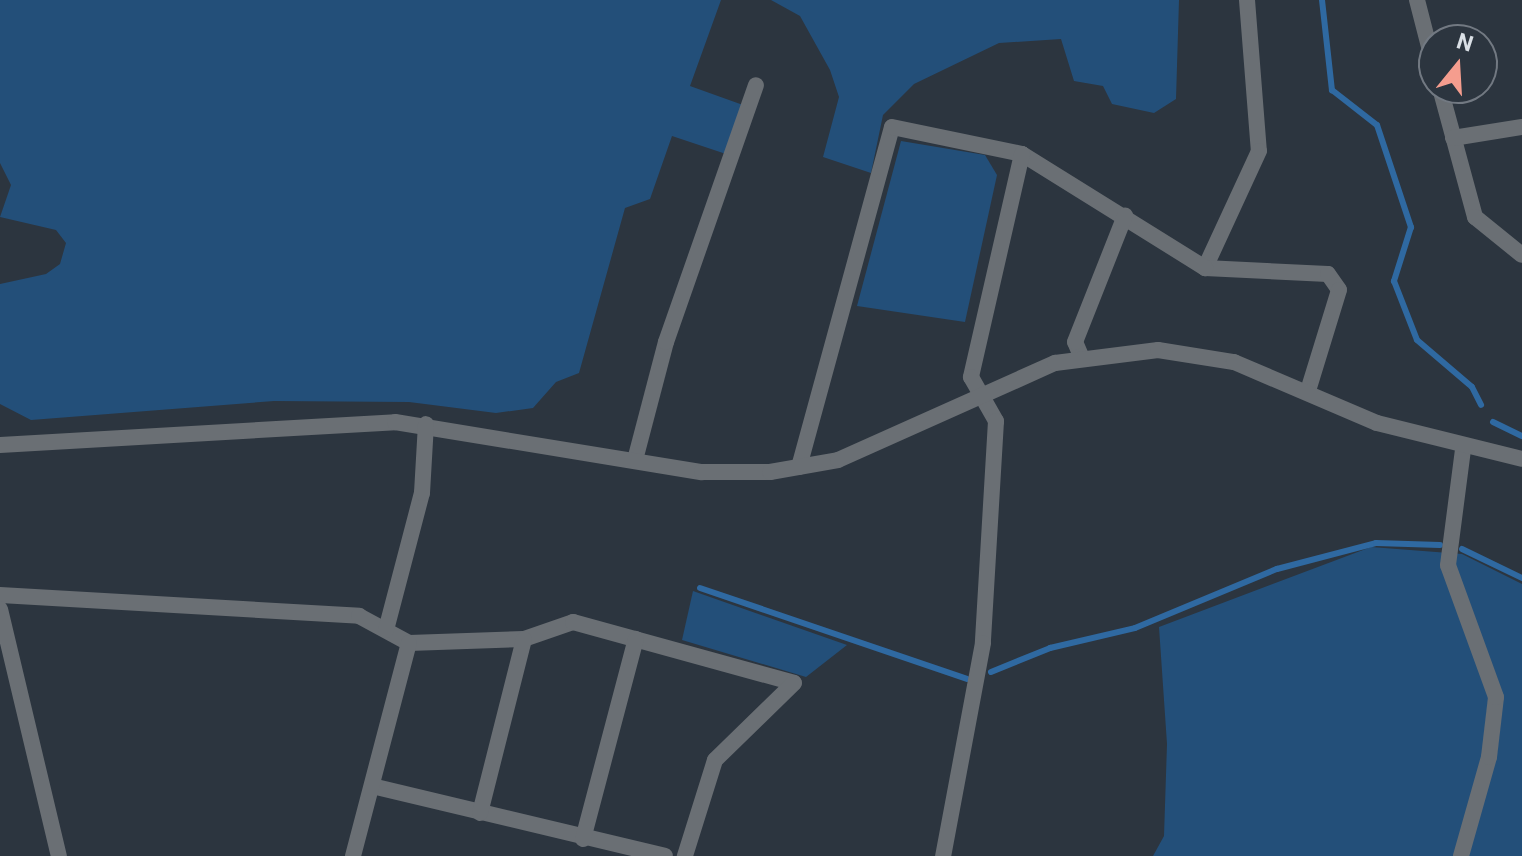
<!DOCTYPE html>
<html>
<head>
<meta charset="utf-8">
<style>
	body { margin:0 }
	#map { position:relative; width:1522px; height:856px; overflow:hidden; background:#2c353f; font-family:Roboto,sans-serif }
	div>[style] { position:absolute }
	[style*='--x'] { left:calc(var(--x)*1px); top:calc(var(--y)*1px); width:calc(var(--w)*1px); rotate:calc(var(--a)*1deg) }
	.green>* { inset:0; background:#234f79 }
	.stream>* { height:6px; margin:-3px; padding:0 3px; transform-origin:3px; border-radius:3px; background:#2f69a1 }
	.minor>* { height:16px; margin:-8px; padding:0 8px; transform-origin:8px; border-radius:8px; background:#6a6f74 }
	.tertiary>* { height:16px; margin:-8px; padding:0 8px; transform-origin:8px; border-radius:8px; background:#6a6f74 }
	span { translate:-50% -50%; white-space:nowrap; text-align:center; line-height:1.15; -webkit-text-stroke:6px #2c353f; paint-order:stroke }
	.north { position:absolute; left:1418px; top:24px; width:80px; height:80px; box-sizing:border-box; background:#2c353f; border:2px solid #727982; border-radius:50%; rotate:18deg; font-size:22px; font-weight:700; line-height:32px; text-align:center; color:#dae0e6 }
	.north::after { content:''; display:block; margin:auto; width:28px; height:36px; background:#f59d8e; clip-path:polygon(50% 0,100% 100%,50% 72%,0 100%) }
</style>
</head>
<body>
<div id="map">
	<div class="green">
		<div style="clip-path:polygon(0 0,721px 0,690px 86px,743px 105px,726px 154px,672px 136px,650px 199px,625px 208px,579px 373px,556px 382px,533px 408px,496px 413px,409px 402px,274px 401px,31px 420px,0 404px,0 284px,46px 274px,60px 264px,66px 243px,56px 230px,0 217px,11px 185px,0 163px)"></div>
		<div style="clip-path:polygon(771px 0,1179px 0,1176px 99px,1154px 113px,1112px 104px,1103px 86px,1074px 81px,1061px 39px,999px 43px,914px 84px,883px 115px,871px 173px,823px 157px,839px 97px,830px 70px,800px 16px)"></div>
		<div style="clip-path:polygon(901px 141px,985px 155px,997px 175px,965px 322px,857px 306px)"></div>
		<div style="clip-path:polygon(1371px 547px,1462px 554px,1522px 584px,1522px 856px,1153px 856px,1164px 836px,1167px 744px,1159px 627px)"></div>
		<div style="clip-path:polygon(693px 591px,847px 645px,806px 677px,682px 640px)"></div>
	</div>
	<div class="stream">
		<div style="--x:1322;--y:0;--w:91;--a:83.7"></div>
		<div style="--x:1332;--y:90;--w:57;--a:37.9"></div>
		<div style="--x:1377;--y:125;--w:108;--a:71.6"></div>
		<div style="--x:1411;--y:227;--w:57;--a:107.5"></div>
		<div style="--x:1394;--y:281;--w:63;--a:68.7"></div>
		<div style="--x:1417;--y:340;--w:72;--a:40.5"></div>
		<div style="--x:1472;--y:387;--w:20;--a:63"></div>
		<div style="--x:1493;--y:422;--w:32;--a:26"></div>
		<div style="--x:1462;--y:549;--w:67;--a:25.8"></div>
		<div style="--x:700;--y:588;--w:282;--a:18.8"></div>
		<div style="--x:991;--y:672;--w:64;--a:-22.1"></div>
		<div style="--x:1050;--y:648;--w:87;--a:-13.2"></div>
		<div style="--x:1135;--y:628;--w:154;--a:-22.6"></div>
		<div style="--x:1277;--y:569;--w:102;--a:-14.7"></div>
		<div style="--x:1376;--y:543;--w:64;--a:1.8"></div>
	</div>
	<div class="minor">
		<div style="--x:1247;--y:0;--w:151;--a:85.5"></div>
		<div style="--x:1259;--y:151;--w:129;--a:114.8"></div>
		<div style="--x:1205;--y:268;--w:123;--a:2.8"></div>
		<div style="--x:1328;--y:274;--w:19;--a:55"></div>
		<div style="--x:1339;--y:290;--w:106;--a:107.1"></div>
		<div style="--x:1417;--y:0;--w:68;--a:75.6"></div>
		<div style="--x:1440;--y:88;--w:134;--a:74.8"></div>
		<div style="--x:1475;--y:217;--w:60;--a:39"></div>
		<div style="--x:1453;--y:138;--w:70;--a:-9.1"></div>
		<div style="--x:1022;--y:154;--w:216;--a:31.9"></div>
		<div style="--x:1081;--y:356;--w:15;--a:-113"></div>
		<div style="--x:1075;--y:342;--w:136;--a:-68.4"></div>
		<div style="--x:635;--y:460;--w:122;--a:-75.3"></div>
		<div style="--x:666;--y:342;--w:272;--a:-70.7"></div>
		<div style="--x:799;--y:467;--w:352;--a:-74.7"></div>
		<div style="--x:892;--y:127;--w:133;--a:11.7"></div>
		<div style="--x:1022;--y:154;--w:229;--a:102.9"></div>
		<div style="--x:971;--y:377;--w:51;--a:60.4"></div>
		<div style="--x:996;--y:421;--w:222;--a:93.4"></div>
		<div style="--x:983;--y:643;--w:217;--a:100.6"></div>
		<div style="--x:0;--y:595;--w:360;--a:3.3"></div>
		<div style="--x:359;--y:616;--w:57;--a:28.4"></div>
		<div style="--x:409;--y:643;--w:115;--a:-2"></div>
		<div style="--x:524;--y:639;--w:52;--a:-19.1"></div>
		<div style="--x:573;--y:622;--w:229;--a:15.4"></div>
		<div style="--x:794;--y:683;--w:110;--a:135.7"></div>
		<div style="--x:715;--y:760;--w:101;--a:107.4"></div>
		<div style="--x:372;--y:786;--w:301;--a:13.4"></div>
		<div style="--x:480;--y:813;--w:179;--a:-75.8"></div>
		<div style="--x:583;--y:839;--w:207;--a:-75.2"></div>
		<div style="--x:353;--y:856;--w:220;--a:-75.3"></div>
		<div style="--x:1461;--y:856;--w:103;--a:-74.2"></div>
		<div style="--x:1489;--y:757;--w:60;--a:-83.3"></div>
		<div style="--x:1496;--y:697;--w:140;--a:-110"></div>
		<div style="--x:1448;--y:565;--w:116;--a:-82.6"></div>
	</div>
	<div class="tertiary">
		<div style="--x:0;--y:445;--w:396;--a:-3.3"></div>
		<div style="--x:395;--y:422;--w:311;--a:9.3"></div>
		<div style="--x:702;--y:472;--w:68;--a:0"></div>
		<div style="--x:770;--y:472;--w:69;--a:-10"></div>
		<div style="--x:838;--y:460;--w:238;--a:-24.1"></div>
		<div style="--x:1055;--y:363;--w:104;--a:-7.2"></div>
		<div style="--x:1158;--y:350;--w:77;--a:9"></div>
		<div style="--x:1234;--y:362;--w:155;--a:23.1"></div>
		<div style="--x:1377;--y:423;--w:149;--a:13.9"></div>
		<div style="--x:0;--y:609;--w:254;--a:76.6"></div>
		<div style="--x:386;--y:630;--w:142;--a:-75.3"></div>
		<div style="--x:422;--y:493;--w:69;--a:-86.7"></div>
	</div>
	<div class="north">N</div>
</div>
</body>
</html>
